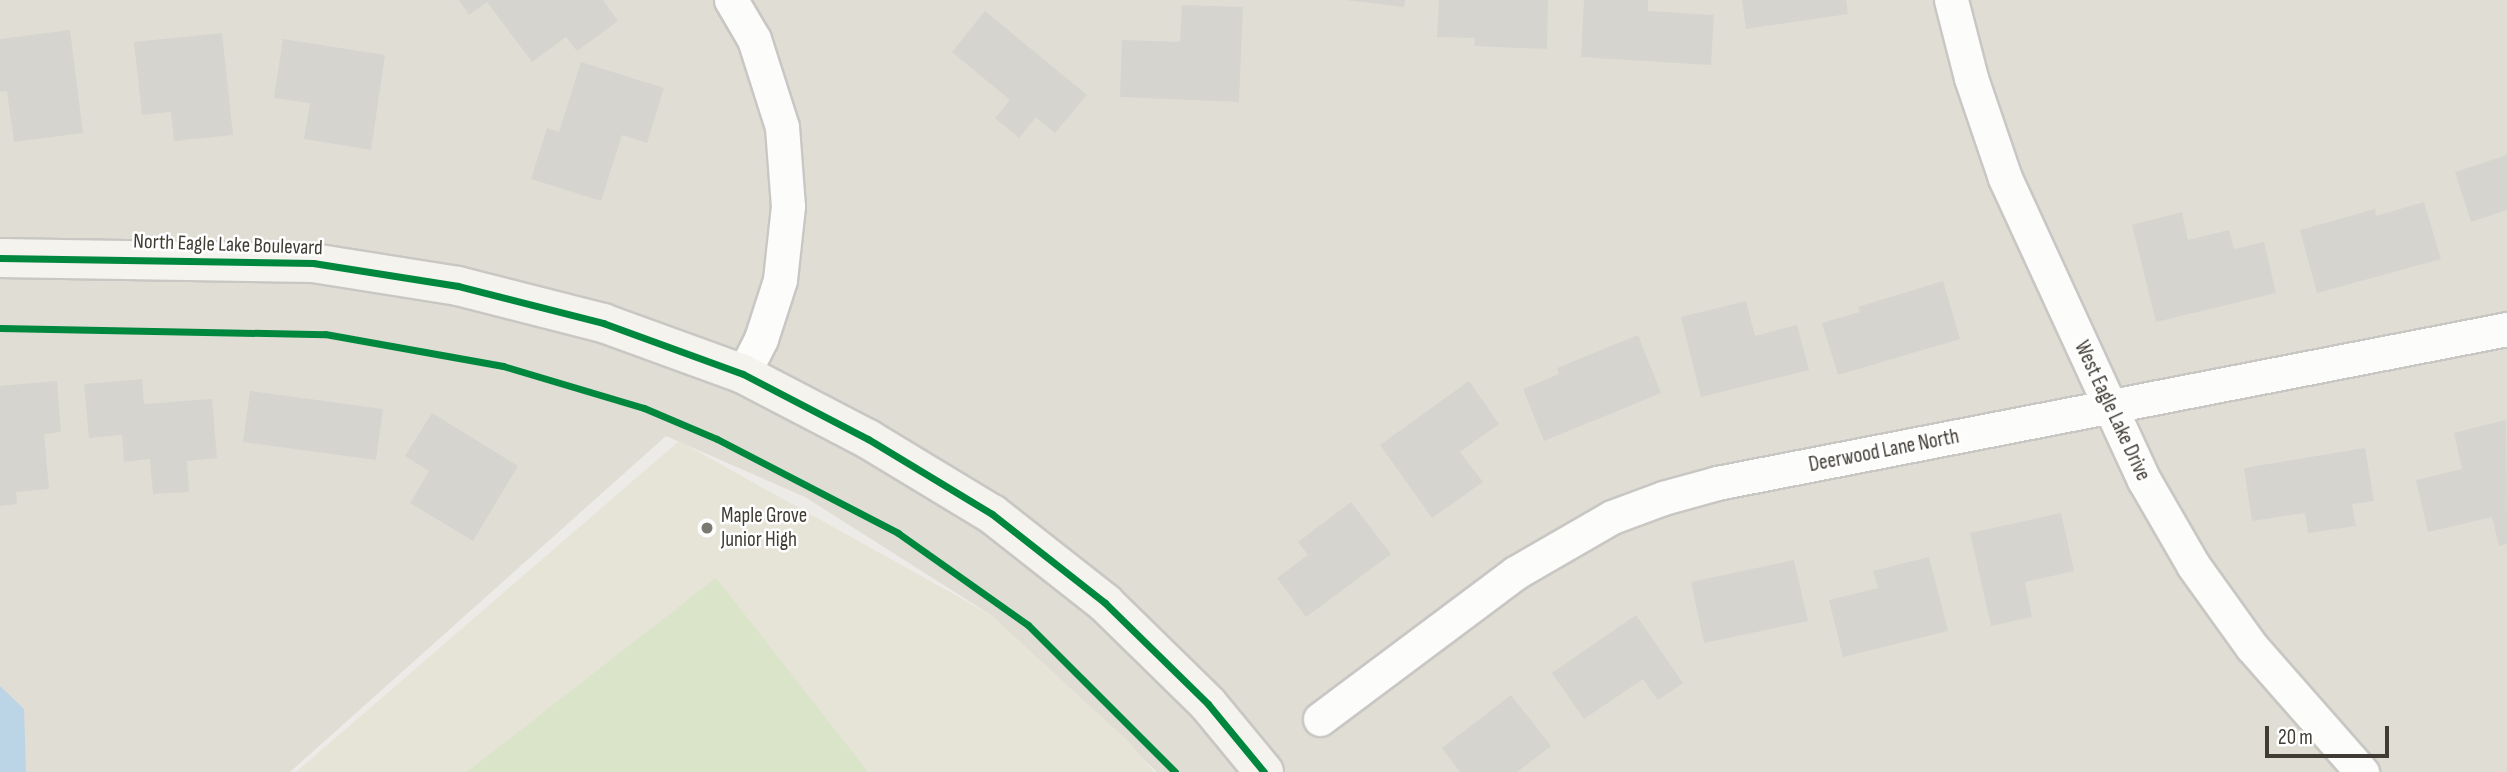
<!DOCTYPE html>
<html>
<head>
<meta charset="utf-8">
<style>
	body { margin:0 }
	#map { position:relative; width:2507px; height:772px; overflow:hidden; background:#ecebe7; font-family:"Sofia Sans Condensed",sans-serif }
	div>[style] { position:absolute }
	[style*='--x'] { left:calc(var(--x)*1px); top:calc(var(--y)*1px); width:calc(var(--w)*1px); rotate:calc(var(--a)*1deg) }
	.residential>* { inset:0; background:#e0ddd4 }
	.education>* { inset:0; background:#e6e3d7 }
	.green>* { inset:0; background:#d9e4c9 }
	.water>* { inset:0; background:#bbd4e6 }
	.building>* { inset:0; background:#d5d4cf }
	.roads { filter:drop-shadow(2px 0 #c8c7c3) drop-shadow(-2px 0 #c8c7c3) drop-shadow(0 2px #c8c7c3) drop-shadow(0 -2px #c8c7c3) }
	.street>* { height:33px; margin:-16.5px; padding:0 16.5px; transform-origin:16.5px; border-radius:16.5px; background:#fcfcfb }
	.secondary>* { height:38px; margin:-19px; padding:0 19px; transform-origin:19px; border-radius:19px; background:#f4f3ed }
	.cycleway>* { height:7px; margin:-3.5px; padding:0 3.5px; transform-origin:3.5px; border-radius:3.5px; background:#00873e }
	.dots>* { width:19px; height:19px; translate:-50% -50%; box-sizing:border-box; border:4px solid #fff; border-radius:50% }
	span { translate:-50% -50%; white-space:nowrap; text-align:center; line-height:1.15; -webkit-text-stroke:5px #fff; paint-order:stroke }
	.street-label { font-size:21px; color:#403c34 }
	.poi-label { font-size:21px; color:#403c34 }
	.left { translate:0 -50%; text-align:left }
	.scale { position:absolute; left:2265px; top:726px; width:124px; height:32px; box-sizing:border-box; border:4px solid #403c34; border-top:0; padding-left:9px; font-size:21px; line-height:24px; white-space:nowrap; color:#403c34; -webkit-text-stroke:5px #fff; paint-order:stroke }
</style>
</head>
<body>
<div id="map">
	<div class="residential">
		<div style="clip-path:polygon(0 0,2507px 0,2507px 772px,1157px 772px,991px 615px,805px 497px,666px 436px,290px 772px,0 772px)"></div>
	</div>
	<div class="education">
		<div style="clip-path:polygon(679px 441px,991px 615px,1128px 741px,1154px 772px,296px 772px)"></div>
	</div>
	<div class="green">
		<div style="clip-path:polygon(716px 578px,868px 772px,467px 772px)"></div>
	</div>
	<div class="water">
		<div style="clip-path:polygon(0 686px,24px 709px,26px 772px,0 772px)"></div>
	</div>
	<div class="building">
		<div style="clip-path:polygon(459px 0,603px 0,618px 21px,577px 51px,566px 37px,532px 62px,487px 2px,469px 15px)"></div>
		<div style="clip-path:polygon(1346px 0,1405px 0,1404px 7px)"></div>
		<div style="clip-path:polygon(1439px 0,1548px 0,1547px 49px,1474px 46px,1475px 38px,1437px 37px)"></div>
		<div style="clip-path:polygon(1584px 0,1648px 0,1648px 11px,1714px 15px,1711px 65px,1581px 57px)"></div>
		<div style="clip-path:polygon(1742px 0,1846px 0,1848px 14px,1746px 29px)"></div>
		<div style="clip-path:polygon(1182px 5px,1243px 7px,1239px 102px,1120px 97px,1122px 40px,1180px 42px)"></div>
		<div style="clip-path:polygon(985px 11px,1087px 95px,1055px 133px,1036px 117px,1019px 138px,995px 118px,1010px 100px,952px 52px)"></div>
		<div style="clip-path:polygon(70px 30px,83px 133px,14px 142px,7px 91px,0 92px,0 39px)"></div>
		<div style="clip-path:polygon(222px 33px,233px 135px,174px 141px,171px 112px,142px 115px,134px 42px)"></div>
		<div style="clip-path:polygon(283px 39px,385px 55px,371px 150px,304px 139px,310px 103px,274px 98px)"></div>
		<div style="clip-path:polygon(581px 62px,664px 88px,647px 143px,622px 135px,601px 201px,531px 179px,547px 128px,559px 132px)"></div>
		<div style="clip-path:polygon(2507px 155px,2507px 210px,2471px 222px,2455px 172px)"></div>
		<div style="clip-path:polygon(2424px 202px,2441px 259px,2317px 293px,2300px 230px,2375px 209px,2376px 216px)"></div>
		<div style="clip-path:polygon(2182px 212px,2188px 240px,2229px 230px,2234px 249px,2264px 242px,2276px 293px,2156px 322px,2132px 225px)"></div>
		<div style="clip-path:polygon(1943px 281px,1960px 339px,1838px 375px,1822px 323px,1860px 312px,1858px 307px)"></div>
		<div style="clip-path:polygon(1746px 301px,1755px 336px,1797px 325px,1809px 370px,1701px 397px,1681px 317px)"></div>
		<div style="clip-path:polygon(1638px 335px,1661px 393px,1544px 441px,1523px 389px,1559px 374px,1557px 368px)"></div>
		<div style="clip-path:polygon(142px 379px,144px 404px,212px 399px,217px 458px,187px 461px,189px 492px,153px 494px,150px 459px,124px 462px,122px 435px,89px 438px,84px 384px)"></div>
		<div style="clip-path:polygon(57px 381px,61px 432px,44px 434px,49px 489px,16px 492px,17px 504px,0 506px,0 386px)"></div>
		<div style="clip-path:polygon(1469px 381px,1499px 424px,1460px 452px,1483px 482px,1432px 518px,1380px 445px)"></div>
		<div style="clip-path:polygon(250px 391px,383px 409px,376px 460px,243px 442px)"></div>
		<div style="clip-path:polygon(432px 413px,518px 466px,473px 541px,410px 503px,429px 471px,405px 456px)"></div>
		<div style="clip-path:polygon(2506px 420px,2507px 544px,2499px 546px,2492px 517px,2428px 532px,2416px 480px,2462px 469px,2454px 433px)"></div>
		<div style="clip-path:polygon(2365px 448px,2374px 501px,2352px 504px,2356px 526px,2308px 533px,2305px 513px,2252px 521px,2244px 468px)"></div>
		<div style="clip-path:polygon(1351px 502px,1391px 554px,1306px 617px,1277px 578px,1308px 555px,1298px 542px)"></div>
		<div style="clip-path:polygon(2061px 513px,2074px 571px,2025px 582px,2032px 617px,1991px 626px,1970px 533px)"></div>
		<div style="clip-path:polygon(1929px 557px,1948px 631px,1843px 657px,1829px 600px,1878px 588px,1873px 571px)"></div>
		<div style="clip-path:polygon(1794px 560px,1808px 621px,1704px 643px,1691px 582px)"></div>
		<div style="clip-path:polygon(1636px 615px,1683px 683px,1658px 700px,1643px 679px,1584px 719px,1552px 673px)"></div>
		<div style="clip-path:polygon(1511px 695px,1551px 746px,1517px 772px,1460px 772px,1442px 748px)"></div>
	</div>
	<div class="roads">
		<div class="street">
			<div style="--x:731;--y:0;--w:45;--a:59.5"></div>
			<div style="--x:754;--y:39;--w:92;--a:72.3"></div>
			<div style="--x:782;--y:127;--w:79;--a:85.7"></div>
			<div style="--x:788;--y:206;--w:74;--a:96.2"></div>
			<div style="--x:780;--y:280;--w:62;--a:107.9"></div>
			<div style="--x:761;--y:339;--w:39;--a:117"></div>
			<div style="--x:1951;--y:0;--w:81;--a:75.6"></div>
			<div style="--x:1971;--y:78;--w:106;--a:71.2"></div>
			<div style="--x:2005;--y:178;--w:332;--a:65.3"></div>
			<div style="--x:2144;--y:480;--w:98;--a:60"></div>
			<div style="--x:2193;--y:565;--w:101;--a:54.3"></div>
			<div style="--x:2252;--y:647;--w:167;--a:48.7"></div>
			<div style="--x:1320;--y:719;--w:244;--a:-36.8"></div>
			<div style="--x:1515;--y:573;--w:112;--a:-30"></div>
			<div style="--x:1612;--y:517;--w:54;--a:-20.4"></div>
			<div style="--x:1663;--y:498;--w:56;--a:-15.5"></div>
			<div style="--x:1717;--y:483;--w:805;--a:-11.03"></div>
		</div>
		<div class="secondary">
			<div style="--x:0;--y:258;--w:313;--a:0.9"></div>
			<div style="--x:313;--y:263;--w:147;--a:9"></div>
			<div style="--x:458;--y:286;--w:150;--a:14.3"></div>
			<div style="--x:603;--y:323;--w:149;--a:20"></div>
			<div style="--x:743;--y:374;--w:141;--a:27.5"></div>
			<div style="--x:868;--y:439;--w:145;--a:31.2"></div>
			<div style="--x:992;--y:514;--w:144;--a:38.2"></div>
			<div style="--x:1105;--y:603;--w:144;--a:44.4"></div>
			<div style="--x:1208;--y:704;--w:88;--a:50.5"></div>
		</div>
	</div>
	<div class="cycleway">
		<div style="--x:0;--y:258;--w:313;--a:0.9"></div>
		<div style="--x:313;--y:263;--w:147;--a:9"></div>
		<div style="--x:458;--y:286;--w:150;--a:14.3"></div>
		<div style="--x:603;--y:323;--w:149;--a:20"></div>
		<div style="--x:743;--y:374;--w:141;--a:27.5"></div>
		<div style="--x:868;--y:439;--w:145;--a:31.2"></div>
		<div style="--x:992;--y:514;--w:144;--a:38.2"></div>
		<div style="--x:1105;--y:603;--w:144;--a:44.4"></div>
		<div style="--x:1208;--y:704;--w:88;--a:50.5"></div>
		<div style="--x:0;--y:328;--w:325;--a:1.1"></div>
		<div style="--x:325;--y:334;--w:181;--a:10.2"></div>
		<div style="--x:503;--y:366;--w:147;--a:16.6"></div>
		<div style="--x:644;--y:408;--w:79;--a:23"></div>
		<div style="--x:717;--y:439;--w:204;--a:27.4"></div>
		<div style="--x:898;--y:533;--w:159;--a:35.3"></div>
		<div style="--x:1028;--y:625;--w:208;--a:45"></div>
	</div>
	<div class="dots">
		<div style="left:707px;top:528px;background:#7c7973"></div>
	</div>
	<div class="street-label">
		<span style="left:228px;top:245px;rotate:2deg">North Eagle Lake Boulevard</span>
		<span style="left:2112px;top:411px;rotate:65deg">West Eagle Lake Drive</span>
		<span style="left:1884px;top:451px;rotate:-11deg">Deerwood Lane North</span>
	</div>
	<div class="poi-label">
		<span class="left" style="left:721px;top:528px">Maple Grove<br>Junior High</span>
	</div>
	<div class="scale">20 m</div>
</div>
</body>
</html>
